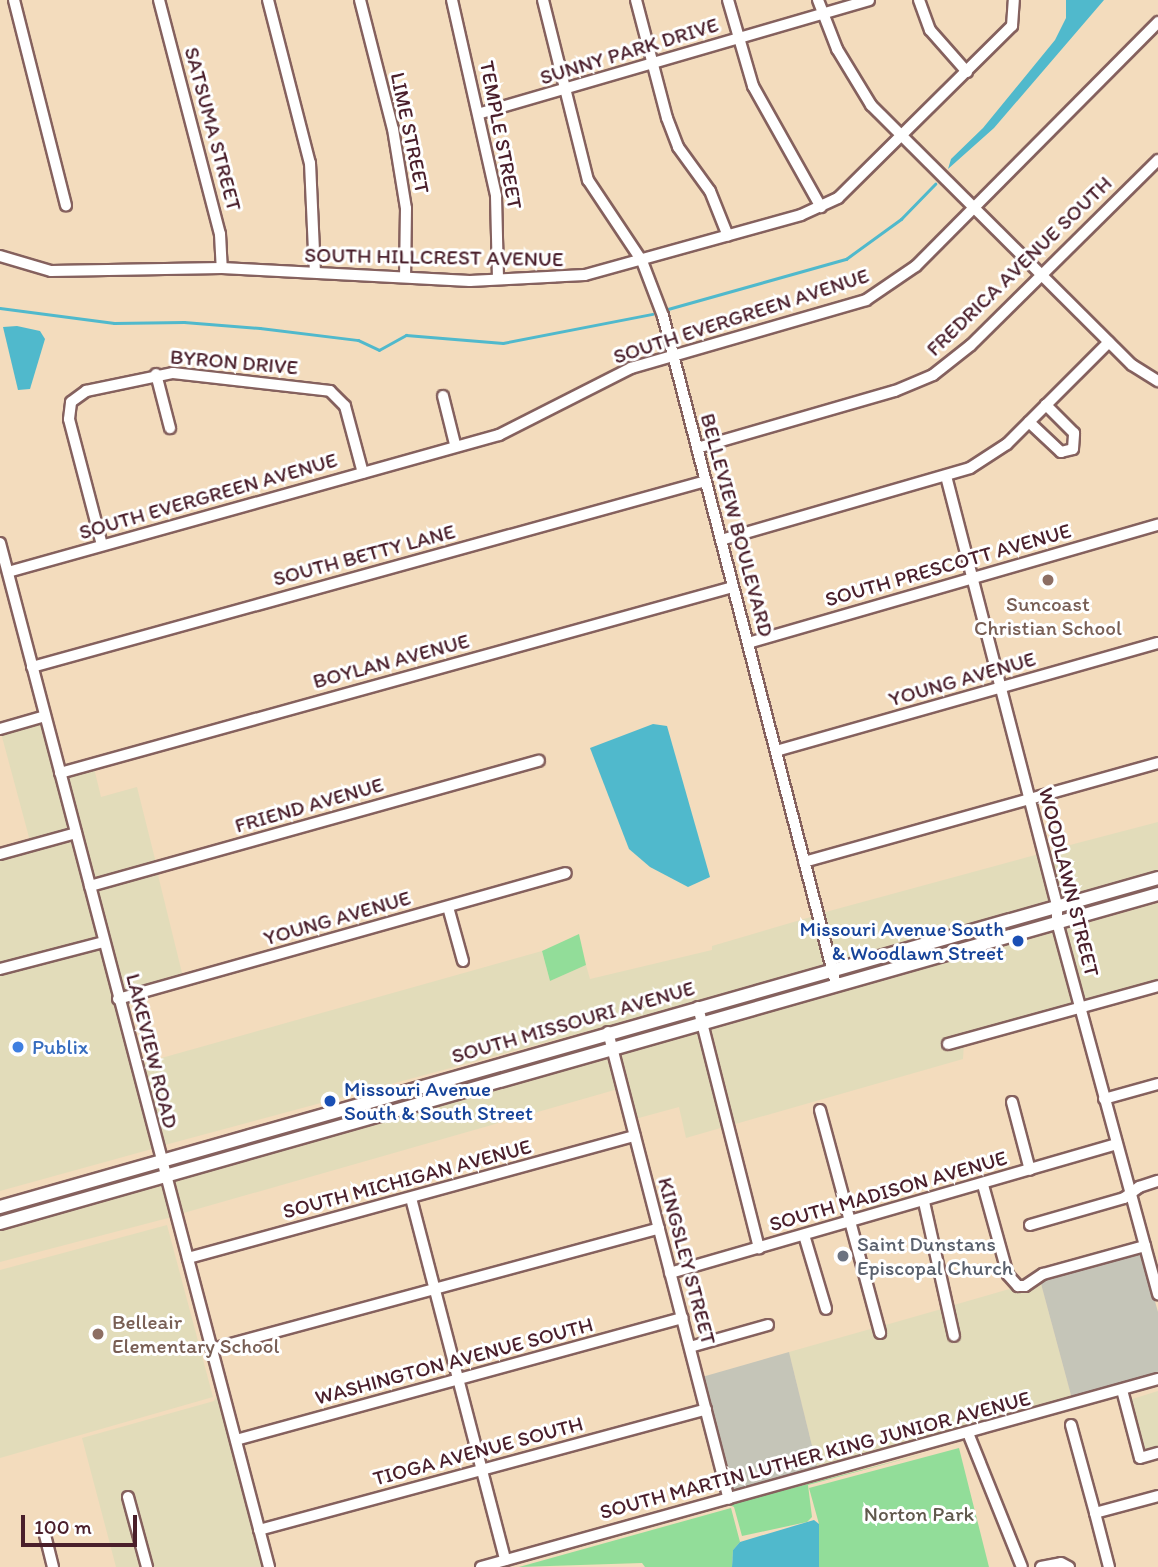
<!DOCTYPE html>
<html>
<head>
<meta charset="utf-8">
<style>
	body { margin:0 }
	#map { position:relative; width:1158px; height:1567px; overflow:hidden; background:#f3dcbd; font-family:Itim,sans-serif }
	div>[style] { position:absolute }
	[style*='--x'] { left:calc(var(--x)*1px); top:calc(var(--y)*1px); width:calc(var(--w)*1px); rotate:calc(var(--a)*1deg) }
	.built>* { inset:0; background:#e2dcba }
	.industrial>* { inset:0; background:#c5c5b8 }
	.green>* { inset:0; background:#92dd99 }
	.water>* { inset:0; background:#50b9cc }
	.stream>* { height:2.5px; margin:-1.25px; padding:0 1.25px; transform-origin:1.25px; border-radius:1.25px; background:#50b9cc }
	.roads { filter:drop-shadow(2px 0 #85615e) drop-shadow(-2px 0 #85615e) drop-shadow(0 2px #85615e) drop-shadow(0 -2px #85615e) }
	.minor>* { height:10px; margin:-5px; padding:0 5px; transform-origin:5px; border-radius:5px; background:#fff }
	.major>* { height:12px; margin:-6px; padding:0 6px; transform-origin:6px; border-radius:6px; background:#fff }
	.dots>* { width:19px; height:19px; translate:-50% -50%; box-sizing:border-box; border:4px solid #fff; border-radius:50% }
	span { translate:-50% -50%; white-space:nowrap; text-align:center; line-height:1.15; -webkit-text-stroke:6px #fff; paint-order:stroke }
	.street-label { font-size:21px; color:#4a1f2b }
	.education-label { font-size:21px; color:#785e54 }
	.left { translate:0 -50%; text-align:left }
	.transit-label { font-size:21px; color:#164399 }
	.right { translate:-100% -50%; text-align:right }
	.shop-label { font-size:21px; color:#366cbe }
	.worship-label { font-size:21px; color:#5b616d }
	.park-label { font-size:21px; color:#60584c }
	.scale { position:absolute; left:21px; top:1515px; width:116px; height:32px; box-sizing:border-box; border:4px solid #4a1f2b; border-top:0; padding-left:9px; font-size:21px; line-height:24px; white-space:nowrap; color:#4a1f2b; -webkit-text-stroke:5px #fff; paint-order:stroke }
</style>
</head>
<body>
<div id="map">
	<div class="built">
		<div style="clip-path:polygon(42px 721px,71px 830px,30px 841px,1px 733px)"></div>
		<div style="clip-path:polygon(94px 768px,101px 797px,137px 787px,156px 863px,93px 881px,66px 776px)"></div>
		<div style="clip-path:polygon(1158px 822px,1158px 874px,1060px 901px,1047px 851px)"></div>
		<div style="clip-path:polygon(73px 838px,99px 939px,0 965px,0 858px)"></div>
		<div style="clip-path:polygon(1039px 854px,1052px 903px,835px 964px,822px 913px)"></div>
		<div style="clip-path:polygon(157px 871px,183px 977px,122px 994px,95px 888px)"></div>
		<div style="clip-path:polygon(1158px 903px,1158px 981px,1083px 1002px,1064px 929px)"></div>
		<div style="clip-path:polygon(814px 916px,826px 967px,161px 1146px,140px 1064px,542px 951px,550px 981px,586px 965px,590px 979px,712px 950px,712px 946px)"></div>
		<div style="clip-path:polygon(1055px 931px,1075px 1004px,943px 1041px,945px 1049px,964px 1044px,963px 1059px,732px 1125px,707px 1027px)"></div>
		<div style="clip-path:polygon(101px 946px,152px 1149px,0 1191px,0 973px)"></div>
		<div style="clip-path:polygon(698px 1029px,724px 1127px,686px 1138px,679px 1107px,635px 1119px,618px 1052px)"></div>
		<div style="clip-path:polygon(609px 1055px,618px 1089px,180px 1214px,171px 1181px)"></div>
		<div style="clip-path:polygon(162px 1184px,172px 1217px,0 1262px,0 1228px)"></div>
		<div style="clip-path:polygon(167px 1225px,213px 1397px,0 1458px,0 1270px)"></div>
		<div style="clip-path:polygon(1040px 1280px,1072px 1399px,818px 1470px,789px 1352px,874px 1328px,878px 1338px,885px 1335px,882px 1326px,945px 1308px,950px 1341px,958px 1340px,954px 1305px)"></div>
		<div style="clip-path:polygon(218px 1391px,264px 1567px,151px 1567px,131px 1492px,123px 1494px,142px 1567px,116px 1567px,82px 1438px,214px 1401px)"></div>
		<div style="clip-path:polygon(1158px 1391px,1158px 1449px,1144px 1453px,1129px 1400px)"></div>
	</div>
	<div class="industrial">
		<div style="clip-path:polygon(1141px 1251px,1158px 1312px,1158px 1374px,1072px 1399px,1040px 1280px)"></div>
		<div style="clip-path:polygon(789px 1352px,818px 1470px,732px 1494px,702px 1377px)"></div>
	</div>
	<div class="green">
		<div style="clip-path:polygon(579px 934px,586px 965px,550px 981px,542px 951px)"></div>
		<div style="clip-path:polygon(959px 1448px,989px 1567px,819px 1567px,819px 1524px,809px 1488px)"></div>
		<div style="clip-path:polygon(930px 1452px,808px 1485px,812px 1517px,807px 1522px,742px 1536px,734px 1507px,730px 1505px,561px 1552px,613px 1535px)"></div>
		<div style="clip-path:polygon(731px 1508px,740px 1542px,733px 1550px,732px 1567px,645px 1567px,642px 1563px,519px 1567px)"></div>
	</div>
	<div class="water">
		<div style="clip-path:polygon(1066px 0,1104px 0,994px 128px,948px 169px,951px 159px,983px 128px,1055px 40px,1066px 18px)"></div>
		<div style="clip-path:polygon(17px 326px,40px 331px,45px 339px,30px 389px,18px 390px,3px 327px)"></div>
		<div style="clip-path:polygon(653px 724px,667px 726px,710px 877px,688px 887px,650px 867px,629px 849px,590px 748px)"></div>
		<div style="clip-path:polygon(814px 1520px,819px 1524px,819px 1567px,732px 1567px,733px 1550px,740px 1542px)"></div>
	</div>
	<div class="stream">
		<div style="--x:0;--y:308;--w:115;--a:7.5"></div>
		<div style="--x:114;--y:323;--w:70;--a:-0.8"></div>
		<div style="--x:184;--y:322;--w:76;--a:4.5"></div>
		<div style="--x:260;--y:328;--w:99;--a:7"></div>
		<div style="--x:358;--y:340;--w:23;--a:25"></div>
		<div style="--x:379;--y:350;--w:31;--a:-29"></div>
		<div style="--x:406;--y:335;--w:97;--a:4.7"></div>
		<div style="--x:503;--y:343;--w:152;--a:-11"></div>
		<div style="--x:668;--y:309;--w:185;--a:-15.7"></div>
		<div style="--x:846;--y:259;--w:68;--a:-36"></div>
		<div style="--x:901;--y:219;--w:49;--a:-45.8"></div>
	</div>
	<div class="roads">
		<div class="minor">
			<div style="--x:14;--y:0;--w:212;--a:75.8"></div>
			<div style="--x:159;--y:0;--w:242;--a:75.4"></div>
			<div style="--x:220;--y:234;--w:34;--a:87"></div>
			<div style="--x:268;--y:0;--w:168;--a:75.6"></div>
			<div style="--x:310;--y:163;--w:109;--a:87.4"></div>
			<div style="--x:360;--y:0;--w:133;--a:75.7"></div>
			<div style="--x:393;--y:129;--w:80;--a:80.7"></div>
			<div style="--x:406;--y:208;--w:68;--a:90.8"></div>
			<div style="--x:452;--y:0;--w:201;--a:77.3"></div>
			<div style="--x:496;--y:196;--w:83;--a:88.6"></div>
			<div style="--x:543;--y:0;--w:186;--a:76"></div>
			<div style="--x:588;--y:180;--w:97;--a:56.3"></div>
			<div style="--x:642;--y:261;--w:59;--a:69.1"></div>
			<div style="--x:663;--y:316;--w:690;--a:75.48"></div>
			<div style="--x:636;--y:0;--w:122;--a:75.3"></div>
			<div style="--x:667;--y:118;--w:31;--a:69"></div>
			<div style="--x:678;--y:147;--w:54;--a:54"></div>
			<div style="--x:710;--y:191;--w:48;--a:68.2"></div>
			<div style="--x:728;--y:0;--w:90;--a:73.8"></div>
			<div style="--x:753;--y:86;--w:139;--a:60.7"></div>
			<div style="--x:818;--y:0;--w:53;--a:68.8"></div>
			<div style="--x:837;--y:49;--w:66;--a:58.7"></div>
			<div style="--x:871;--y:105;--w:368;--a:44.9"></div>
			<div style="--x:1132;--y:365;--w:31;--a:32"></div>
			<div style="--x:919;--y:0;--w:32;--a:70"></div>
			<div style="--x:930;--y:30;--w:56;--a:48.6"></div>
			<div style="--x:481;--y:113;--w:404;--a:-16.2"></div>
			<div style="--x:0;--y:256;--w:53;--a:16.4"></div>
			<div style="--x:51;--y:271;--w:171;--a:-1"></div>
			<div style="--x:222;--y:268;--w:248;--a:3"></div>
			<div style="--x:470;--y:281;--w:115;--a:-3"></div>
			<div style="--x:585;--y:275;--w:224;--a:-15.5"></div>
			<div style="--x:801;--y:215;--w:41;--a:-24.7"></div>
			<div style="--x:838;--y:198;--w:245;--a:-44.7"></div>
			<div style="--x:1012;--y:26;--w:26;--a:-86"></div>
			<div style="--x:156;--y:374;--w:56;--a:75.5"></div>
			<div style="--x:443;--y:396;--w:49;--a:76"></div>
			<div style="--x:1029;--y:422;--w:44;--a:43.2"></div>
			<div style="--x:1061;--y:452;--w:12;--a:-14"></div>
			<div style="--x:1073;--y:449;--w:16;--a:-86"></div>
			<div style="--x:1074;--y:433;--w:40;--a:-135"></div>
			<div style="--x:697;--y:448;--w:206;--a:-16.1"></div>
			<div style="--x:895;--y:391;--w:41;--a:-22.8"></div>
			<div style="--x:933;--y:375;--w:48;--a:-38.3"></div>
			<div style="--x:971;--y:345;--w:263;--a:-44.7"></div>
			<div style="--x:946;--y:476;--w:444;--a:75.5"></div>
			<div style="--x:1057;--y:906;--w:16;--a:90"></div>
			<div style="--x:1057;--y:922;--w:386;--a:74.8"></div>
			<div style="--x:721;--y:540;--w:259;--a:-16.1"></div>
			<div style="--x:970;--y:468;--w:44;--a:-33"></div>
			<div style="--x:1007;--y:444;--w:144;--a:-45"></div>
			<div style="--x:0;--y:543;--w:1059;--a:75.28"></div>
			<div style="--x:102;--y:545;--w:130;--a:-104.7"></div>
			<div style="--x:69;--y:419;--w:17;--a:-83"></div>
			<div style="--x:71;--y:402;--w:19;--a:-36"></div>
			<div style="--x:86;--y:391;--w:89;--a:-11.7"></div>
			<div style="--x:173;--y:373;--w:158;--a:6.5"></div>
			<div style="--x:330;--y:391;--w:21;--a:45"></div>
			<div style="--x:345;--y:406;--w:69;--a:75"></div>
			<div style="--x:8;--y:572;--w:510;--a:-15.59"></div>
			<div style="--x:499;--y:435;--w:148;--a:-26.9"></div>
			<div style="--x:631;--y:368;--w:245;--a:-16.1"></div>
			<div style="--x:866;--y:300;--w:60;--a:-34.2"></div>
			<div style="--x:916;--y:266;--w:344;--a:-45.2"></div>
			<div style="--x:748;--y:643;--w:427;--a:-16.1"></div>
			<div style="--x:32;--y:667;--w:699;--a:-15.43"></div>
			<div style="--x:0;--y:729;--w:47;--a:-16.1"></div>
			<div style="--x:776;--y:751;--w:397;--a:-15.8"></div>
			<div style="--x:60;--y:773;--w:698;--a:-15.45"></div>
			<div style="--x:0;--y:854;--w:79;--a:-15.4"></div>
			<div style="--x:804;--y:862;--w:368;--a:-15.6"></div>
			<div style="--x:90;--y:886;--w:466;--a:-15.6"></div>
			<div style="--x:448;--y:907;--w:56;--a:74.5"></div>
			<div style="--x:0;--y:969;--w:107;--a:-14.6"></div>
			<div style="--x:118;--y:999;--w:465;--a:-15.7"></div>
			<div style="--x:698;--y:1007;--w:249;--a:75.8"></div>
			<div style="--x:608;--y:1032;--w:482;--a:75.5"></div>
			<div style="--x:948;--y:1044;--w:218;--a:-15.4"></div>
			<div style="--x:1104;--y:1099;--w:56;--a:-15.5"></div>
			<div style="--x:1012;--y:1102;--w:70;--a:75.2"></div>
			<div style="--x:820;--y:1110;--w:231;--a:74.9"></div>
			<div style="--x:983;--y:1185;--w:93;--a:74.5"></div>
			<div style="--x:1008;--y:1275;--w:15;--a:48"></div>
			<div style="--x:1018;--y:1286;--w:7;--a:0"></div>
			<div style="--x:1025;--y:1286;--w:22;--a:-34"></div>
			<div style="--x:1043;--y:1274;--w:106;--a:-15.4"></div>
			<div style="--x:411;--y:1198;--w:374;--a:75.4"></div>
			<div style="--x:924;--y:1202;--w:137;--a:77.4"></div>
			<div style="--x:1030;--y:1225;--w:98;--a:-16"></div>
			<div style="--x:1124;--y:1198;--w:19;--a:-36"></div>
			<div style="--x:1139;--y:1187;--w:20;--a:-18"></div>
			<div style="--x:804;--y:1235;--w:77;--a:73.4"></div>
			<div style="--x:188;--y:1258;--w:463;--a:-15.3"></div>
			<div style="--x:670;--y:1273;--w:465;--a:-16.1"></div>
			<div style="--x:690;--y:1347;--w:81;--a:-15.8"></div>
			<div style="--x:212;--y:1349;--w:463;--a:-15.1"></div>
			<div style="--x:1122;--y:1390;--w:70;--a:75.2"></div>
			<div style="--x:1140;--y:1458;--w:19;--a:-16"></div>
			<div style="--x:1071;--y:1425;--w:91;--a:74.7"></div>
			<div style="--x:1095;--y:1513;--w:65;--a:-15.1"></div>
			<div style="--x:968;--y:1433;--w:144;--a:68.1"></div>
			<div style="--x:236;--y:1440;--w:463;--a:-15.3"></div>
			<div style="--x:128;--y:1497;--w:73;--a:74.8"></div>
			<div style="--x:1095;--y:1513;--w:56;--a:75.5"></div>
			<div style="--x:259;--y:1530;--w:463;--a:-15.1"></div>
			<div style="--x:45;--y:1535;--w:33;--a:76"></div>
			<div style="--x:481;--y:1567;--w:703;--a:-15.52"></div>
			<div style="--x:1041;--y:1567;--w:20;--a:-11"></div>
			<div style="--x:1061;--y:1563;--w:9;--a:27"></div>
		</div>
		<div class="major">
			<div style="--x:0;--y:1207;--w:1204;--a:-15.86"></div>
			<div style="--x:0;--y:1223;--w:1204;--a:-15.86"></div>
		</div>
	</div>
	<div class="dots">
		<div style="left:1048px;top:580px;background:#8d6e63"></div>
		<div style="left:1018px;top:941px;background:#1a4fb4"></div>
		<div style="left:18px;top:1047px;background:#3f7fe0"></div>
		<div style="left:330px;top:1101px;background:#1a4fb4"></div>
		<div style="left:843px;top:1256px;background:#6b7280"></div>
		<div style="left:98px;top:1334px;background:#8d6e63"></div>
	</div>
	<div class="street-label">
		<span style="left:629px;top:51px;rotate:-17deg">SUNNY PARK DRIVE</span>
		<span style="left:213px;top:129px;rotate:75deg">SATSUMA STREET</span>
		<span style="left:410px;top:133px;rotate:78deg">LIME STREET</span>
		<span style="left:501px;top:135px;rotate:79deg">TEMPLE STREET</span>
		<span style="left:434px;top:257px;rotate:1deg">SOUTH HILLCREST AVENUE</span>
		<span style="left:1019px;top:266px;rotate:-44deg">FREDRICA AVENUE SOUTH</span>
		<span style="left:741px;top:316px;rotate:-18deg">SOUTH EVERGREEN AVENUE</span>
		<span style="left:234px;top:362px;rotate:5deg">BYRON DRIVE</span>
		<span style="left:208px;top:496px;rotate:-16deg">SOUTH EVERGREEN AVENUE</span>
		<span style="left:737px;top:525px;rotate:75deg">BELLEVIEW BOULEVARD</span>
		<span style="left:364px;top:555px;rotate:-15deg">SOUTH BETTY LANE</span>
		<span style="left:948px;top:565px;rotate:-16deg">SOUTH PRESCOTT AVENUE</span>
		<span style="left:391px;top:661px;rotate:-15deg">BOYLAN AVENUE</span>
		<span style="left:962px;top:679px;rotate:-16deg">YOUNG AVENUE</span>
		<span style="left:309px;top:805px;rotate:-16deg">FRIEND AVENUE</span>
		<span style="left:1069px;top:882px;rotate:76deg">WOODLAWN STREET</span>
		<span style="left:337px;top:918px;rotate:-16deg">YOUNG AVENUE</span>
		<span style="left:573px;top:1022px;rotate:-16deg">SOUTH MISSOURI AVENUE</span>
		<span style="left:152px;top:1051px;rotate:76deg">LAKEVIEW ROAD</span>
		<span style="left:407px;top:1179px;rotate:-15deg">SOUTH MICHIGAN AVENUE</span>
		<span style="left:888px;top:1191px;rotate:-16deg">SOUTH MADISON AVENUE</span>
		<span style="left:687px;top:1261px;rotate:75deg">KINGSLEY STREET</span>
		<span style="left:454px;top:1361px;rotate:-15deg">WASHINGTON AVENUE SOUTH</span>
		<span style="left:478px;top:1451px;rotate:-15deg">TIOGA AVENUE SOUTH</span>
		<span style="left:815px;top:1455px;rotate:-15deg">SOUTH MARTIN LUTHER KING JUNIOR AVENUE</span>
	</div>
	<div class="education-label">
		<span style="left:1048px;top:616px">Suncoast<br>Christian School</span>
		<span class="left" style="left:112px;top:1334px">Belleair<br>Elementary School</span>
	</div>
	<div class="transit-label">
		<span class="right" style="left:1004px;top:941px">Missouri Avenue South<br>&amp; Woodlawn Street</span>
		<span class="left" style="left:344px;top:1101px">Missouri Avenue<br>South &amp; South Street</span>
	</div>
	<div class="shop-label">
		<span class="left" style="left:32px;top:1047px">Publix</span>
	</div>
	<div class="worship-label">
		<span class="left" style="left:857px;top:1256px">Saint Dunstans<br>Episcopal Church</span>
	</div>
	<div class="park-label">
		<span style="left:919px;top:1514px">Norton Park</span>
	</div>
	<div class="scale">100 m</div>
</div>
</body>
</html>
